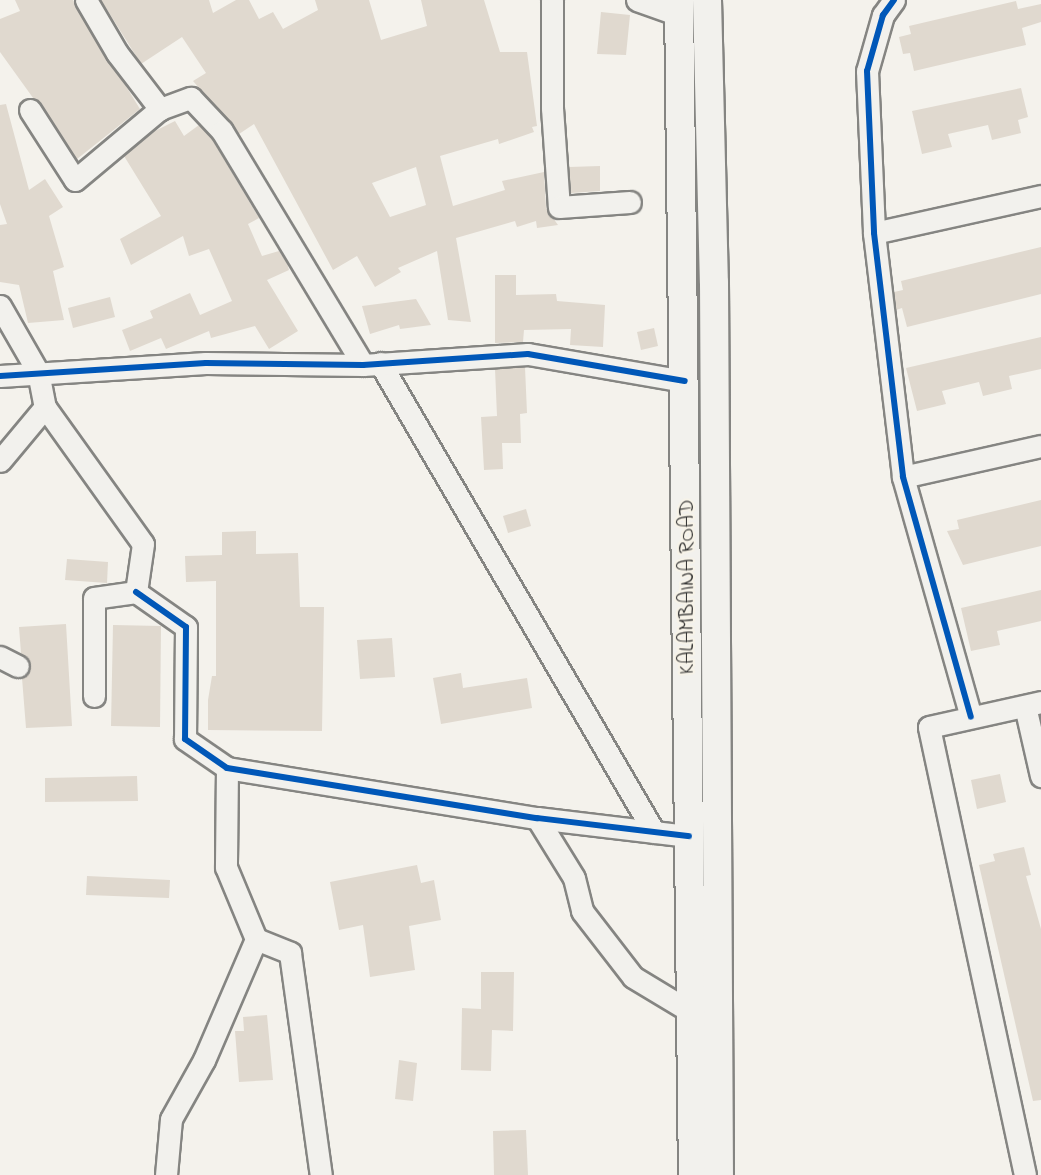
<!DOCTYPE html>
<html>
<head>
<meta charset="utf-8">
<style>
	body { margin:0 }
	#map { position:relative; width:1041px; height:1175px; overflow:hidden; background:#f4f2ec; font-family:"Indie Flower",sans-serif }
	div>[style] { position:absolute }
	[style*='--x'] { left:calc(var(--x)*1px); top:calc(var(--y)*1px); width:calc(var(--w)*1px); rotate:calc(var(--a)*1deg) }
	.building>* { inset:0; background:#e0d9cf }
	.roads { filter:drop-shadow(2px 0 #858582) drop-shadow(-2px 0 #858582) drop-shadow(0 2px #858582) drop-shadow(0 -2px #858582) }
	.street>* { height:21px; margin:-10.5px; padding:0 10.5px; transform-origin:10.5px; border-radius:10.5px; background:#f2f1ed }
	.secondary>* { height:28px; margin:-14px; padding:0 14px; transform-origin:14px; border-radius:14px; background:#f2f1ed }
	.cycleway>* { height:6px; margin:-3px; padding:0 3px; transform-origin:3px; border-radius:3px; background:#0057b8 }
	span { translate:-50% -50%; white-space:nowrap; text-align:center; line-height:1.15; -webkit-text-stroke:4.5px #f7f3e8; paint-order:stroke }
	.street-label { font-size:21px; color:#2b2b2b }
</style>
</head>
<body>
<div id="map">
	<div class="building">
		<div style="clip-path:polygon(15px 0,73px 0,140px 109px,77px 159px,0 52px,0 19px,20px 11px)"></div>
		<div style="clip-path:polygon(evenodd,101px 0,209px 0,213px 13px,236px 0,249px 0,259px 19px,273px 12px,283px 29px,318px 10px,315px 0,369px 0,381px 40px,427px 26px,421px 0,484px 0,500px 52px,527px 52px,537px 126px,532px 127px,534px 132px,499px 144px,498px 139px,440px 156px,453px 206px,505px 190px,502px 181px,544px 172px,546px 208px,558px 225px,537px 228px,536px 221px,517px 227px,515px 221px,456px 238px,471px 322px,448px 320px,437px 251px,398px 268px,401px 272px,375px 287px,357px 256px,333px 270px,254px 124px,239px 134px,193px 81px,206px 73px,182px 37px,141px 64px,101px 0,416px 167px,426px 205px,390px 217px,372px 183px,416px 167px)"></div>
		<div style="clip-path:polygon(1016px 1px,1018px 9px,1041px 4px,1041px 22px,1022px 28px,1026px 45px,914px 71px,910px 53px,903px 54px,899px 37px,911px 34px,909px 26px)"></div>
		<div style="clip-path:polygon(601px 12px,630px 15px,626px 55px,597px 54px)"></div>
		<div style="clip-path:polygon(1021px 88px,1028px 117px,1018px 120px,1021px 133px,992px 140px,988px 125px,948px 134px,952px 147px,922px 154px,912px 111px)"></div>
		<div style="clip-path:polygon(6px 104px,29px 190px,45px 179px,63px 207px,49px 216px,64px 267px,53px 271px,64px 320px,28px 323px,19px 285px,0 282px,0 225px,7px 224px,0 204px,0 105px)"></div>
		<div style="clip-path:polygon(175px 121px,184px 136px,199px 125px,212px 139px,259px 218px,248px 224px,262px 256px,279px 251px,287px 263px,289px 270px,267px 280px,298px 331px,269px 349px,255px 326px,211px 338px,209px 331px,166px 349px,161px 338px,130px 351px,122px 330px,153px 318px,150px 311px,190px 293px,200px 315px,232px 301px,209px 249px,189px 256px,183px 236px,131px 265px,120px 239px,161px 216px,124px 156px,153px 132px)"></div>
		<div style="clip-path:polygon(600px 166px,600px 191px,571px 193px,569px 167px)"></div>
		<div style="clip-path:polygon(1041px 247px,1041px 294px,907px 327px,902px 308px,896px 310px,894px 292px,903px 290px,901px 281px)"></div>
		<div style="clip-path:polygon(495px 275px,516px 275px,516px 295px,556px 294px,557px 301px,605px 305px,603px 347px,570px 345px,571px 329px,524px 330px,523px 342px,495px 343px)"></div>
		<div style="clip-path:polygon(110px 297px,115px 317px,73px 328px,68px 308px)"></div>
		<div style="clip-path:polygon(416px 299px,431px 325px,400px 329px,399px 325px,370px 334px,362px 306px)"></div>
		<div style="clip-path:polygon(654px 328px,658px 346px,641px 350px,637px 332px)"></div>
		<div style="clip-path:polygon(1041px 337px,1041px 369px,1009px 376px,1012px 389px,983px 396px,979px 382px,942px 391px,946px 404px,917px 411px,906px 368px)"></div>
		<div style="clip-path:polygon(525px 367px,527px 413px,520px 414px,521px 443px,502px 443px,503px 469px,484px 470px,481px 417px,497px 416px,495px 369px)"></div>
		<div style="clip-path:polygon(1041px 500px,1041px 546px,963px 565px,947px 531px,959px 529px,957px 520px)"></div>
		<div style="clip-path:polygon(526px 509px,531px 526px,508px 533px,503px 516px)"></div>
		<div style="clip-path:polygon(256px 531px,256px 554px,298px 553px,300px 607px,324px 607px,322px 731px,208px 730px,208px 700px,212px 676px,216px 676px,216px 581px,186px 582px,185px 556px,222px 555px,222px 532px)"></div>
		<div style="clip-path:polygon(67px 559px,108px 562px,107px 583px,65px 580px)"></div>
		<div style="clip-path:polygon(1041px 590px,1041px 621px,997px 631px,1000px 645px,971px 651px,961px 608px)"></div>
		<div style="clip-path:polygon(66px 624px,72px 726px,26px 728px,22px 678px,31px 665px,21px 653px,19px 627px)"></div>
		<div style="clip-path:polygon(113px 625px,161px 626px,160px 727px,111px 726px)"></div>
		<div style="clip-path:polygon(392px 638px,395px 677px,360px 679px,357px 640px)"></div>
		<div style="clip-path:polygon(461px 673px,463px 688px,527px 678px,532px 708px,441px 724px,433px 678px)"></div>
		<div style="clip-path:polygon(1000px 774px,1006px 802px,977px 809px,971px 780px)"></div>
		<div style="clip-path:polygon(137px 776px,138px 801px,45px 802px,45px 778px)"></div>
		<div style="clip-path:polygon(1024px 847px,1031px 875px,1026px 876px,1041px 929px,1041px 1100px,1033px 1101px,979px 865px,995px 861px,993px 854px)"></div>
		<div style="clip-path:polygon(417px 865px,421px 883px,434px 880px,441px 920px,409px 926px,415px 970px,370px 977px,363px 925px,339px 930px,330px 882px)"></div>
		<div style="clip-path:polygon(87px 876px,170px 880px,169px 898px,86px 895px)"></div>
		<div style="clip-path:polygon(481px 972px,514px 972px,513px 1031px,492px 1030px,491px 1071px,461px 1070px,462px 1008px,481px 1009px)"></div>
		<div style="clip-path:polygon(267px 1015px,273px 1080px,239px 1082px,235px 1031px,244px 1031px,243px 1017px)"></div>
		<div style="clip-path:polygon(399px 1060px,417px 1063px,413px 1101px,395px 1099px)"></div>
		<div style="clip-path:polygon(526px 1130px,528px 1175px,494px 1175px,493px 1131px)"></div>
	</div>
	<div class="roads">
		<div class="street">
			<div style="--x:86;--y:0;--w:61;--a:59.7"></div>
			<div style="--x:117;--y:53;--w:71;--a:52.5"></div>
			<div style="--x:160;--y:109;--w:33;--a:-20"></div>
			<div style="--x:191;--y:98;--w:45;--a:46.8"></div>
			<div style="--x:222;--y:131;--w:273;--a:58.9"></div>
			<div style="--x:552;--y:0;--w:108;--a:90"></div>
			<div style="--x:552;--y:108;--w:99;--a:86"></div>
			<div style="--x:559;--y:207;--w:71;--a:-4"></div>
			<div style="--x:637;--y:0;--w:45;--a:19.7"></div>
			<div style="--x:894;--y:0;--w:19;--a:126"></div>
			<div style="--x:883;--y:15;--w:58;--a:105.9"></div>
			<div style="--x:867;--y:71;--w:162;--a:87.5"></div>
			<div style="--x:874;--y:233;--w:246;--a:83.2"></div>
			<div style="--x:903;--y:477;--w:249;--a:74.2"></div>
			<div style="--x:30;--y:110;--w:83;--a:57.3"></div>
			<div style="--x:75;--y:180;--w:111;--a:-39.9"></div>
			<div style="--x:874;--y:233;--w:171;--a:-12.5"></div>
			<div style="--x:0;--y:306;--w:76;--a:60.1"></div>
			<div style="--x:38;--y:372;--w:36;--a:79"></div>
			<div style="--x:45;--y:407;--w:70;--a:129.8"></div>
			<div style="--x:380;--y:363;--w:543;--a:59.71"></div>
			<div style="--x:0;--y:376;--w:206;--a:-3.6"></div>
			<div style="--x:206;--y:363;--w:157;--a:0.7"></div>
			<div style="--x:363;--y:365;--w:165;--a:-3.8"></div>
			<div style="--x:528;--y:354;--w:159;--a:9.8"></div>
			<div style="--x:45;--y:407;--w:168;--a:54.4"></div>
			<div style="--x:143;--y:544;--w:49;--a:98.3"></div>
			<div style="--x:136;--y:592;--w:42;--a:171.9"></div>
			<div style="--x:94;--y:598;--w:98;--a:90"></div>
			<div style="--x:903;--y:477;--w:141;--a:-12.7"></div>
			<div style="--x:136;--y:592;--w:61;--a:35"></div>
			<div style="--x:186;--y:627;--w:112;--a:90.5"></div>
			<div style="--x:185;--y:739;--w:51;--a:34.6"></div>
			<div style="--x:227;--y:768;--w:314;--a:9.2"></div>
			<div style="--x:537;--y:818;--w:153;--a:6.8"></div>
			<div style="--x:0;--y:657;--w:20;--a:27"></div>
			<div style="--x:1025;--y:706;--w:72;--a:77.1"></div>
			<div style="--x:227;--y:768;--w:99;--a:90.6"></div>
			<div style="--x:226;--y:867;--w:78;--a:67.4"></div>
			<div style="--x:256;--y:939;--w:37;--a:22"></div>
			<div style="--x:290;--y:953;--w:224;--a:82.1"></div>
			<div style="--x:537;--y:818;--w:70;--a:58.3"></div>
			<div style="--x:574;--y:878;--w:34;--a:76"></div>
			<div style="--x:582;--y:911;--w:83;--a:52.3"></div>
			<div style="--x:633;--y:977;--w:68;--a:31.1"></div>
			<div style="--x:166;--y:1175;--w:56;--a:-84.9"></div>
			<div style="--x:171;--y:1119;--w:68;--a:-60.8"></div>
			<div style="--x:204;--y:1060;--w:132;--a:-66.7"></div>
			<div style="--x:1025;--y:1175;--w:458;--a:-102.1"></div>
			<div style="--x:929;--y:727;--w:115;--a:-12.6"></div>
		</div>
		<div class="secondary">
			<div style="--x:679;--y:0;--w:1175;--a:89.32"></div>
			<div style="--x:707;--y:0;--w:283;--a:88.6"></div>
			<div style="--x:714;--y:283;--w:892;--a:89.68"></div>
		</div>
	</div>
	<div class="cycleway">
		<div style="--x:894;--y:0;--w:19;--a:126"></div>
		<div style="--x:883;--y:15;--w:58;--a:105.9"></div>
		<div style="--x:867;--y:71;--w:162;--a:87.5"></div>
		<div style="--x:874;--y:233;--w:246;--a:83.2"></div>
		<div style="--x:903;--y:477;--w:249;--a:74.2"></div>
		<div style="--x:0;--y:376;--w:206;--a:-3.6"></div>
		<div style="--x:206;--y:363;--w:157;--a:0.7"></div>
		<div style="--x:363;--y:365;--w:165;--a:-3.8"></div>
		<div style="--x:528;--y:354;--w:159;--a:9.8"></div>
		<div style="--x:136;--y:592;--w:61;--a:35"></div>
		<div style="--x:186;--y:627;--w:112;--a:90.5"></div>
		<div style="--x:185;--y:739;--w:51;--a:34.6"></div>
		<div style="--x:227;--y:768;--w:314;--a:9.2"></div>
		<div style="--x:537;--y:818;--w:153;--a:6.8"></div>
	</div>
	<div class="street-label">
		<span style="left:688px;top:587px;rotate:-90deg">KALAMBAINA ROAD</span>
	</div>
</div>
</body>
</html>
